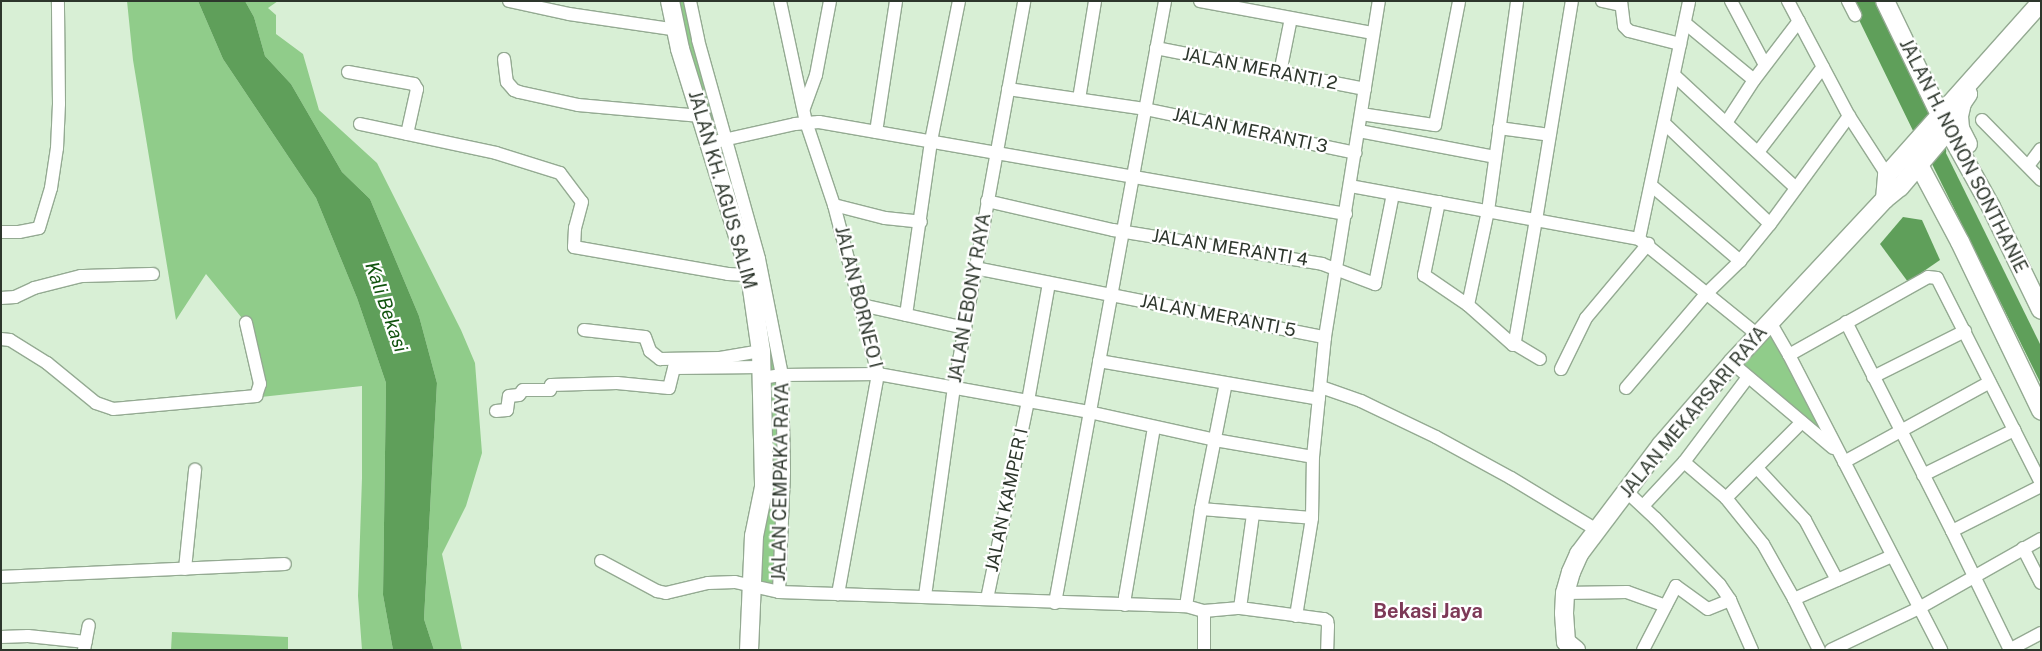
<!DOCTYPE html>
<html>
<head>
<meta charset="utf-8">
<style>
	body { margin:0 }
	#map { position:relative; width:2042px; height:651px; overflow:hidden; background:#d8efd5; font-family:"Public Sans",sans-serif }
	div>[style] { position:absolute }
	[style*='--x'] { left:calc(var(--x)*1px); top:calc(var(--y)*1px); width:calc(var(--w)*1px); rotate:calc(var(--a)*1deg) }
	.green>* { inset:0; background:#90cc8a }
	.water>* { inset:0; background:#5f9f5a }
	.river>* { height:22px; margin:-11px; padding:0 11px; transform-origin:11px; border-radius:11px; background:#5f9f5a }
	.roads { filter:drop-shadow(1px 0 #94aa92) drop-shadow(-1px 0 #94aa92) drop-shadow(0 1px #94aa92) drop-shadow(0 -1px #94aa92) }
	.street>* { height:12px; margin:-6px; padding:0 6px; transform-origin:6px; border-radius:6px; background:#fff }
	.secondary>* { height:18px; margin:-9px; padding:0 9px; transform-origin:9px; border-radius:9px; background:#fff }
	span { translate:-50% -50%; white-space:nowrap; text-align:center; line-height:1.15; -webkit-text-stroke:4.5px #fff; paint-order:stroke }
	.street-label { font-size:18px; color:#2d362c }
	.water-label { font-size:19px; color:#10530d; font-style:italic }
	.quarter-label { font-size:20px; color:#7d3957; font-weight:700 }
	.frame { position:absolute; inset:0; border:2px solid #2d362c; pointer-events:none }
</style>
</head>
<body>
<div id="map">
	<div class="green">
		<div style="clip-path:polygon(127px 1px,198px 1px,223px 59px,316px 198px,357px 298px,386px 383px,383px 595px,393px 650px,362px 650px,358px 596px,362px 478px,362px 386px,252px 398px,256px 396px,246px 323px,206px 274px,176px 320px,133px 60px)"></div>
		<div style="clip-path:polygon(245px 1px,278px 1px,268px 8px,276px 15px,276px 34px,303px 54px,319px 110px,377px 163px,461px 330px,475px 363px,482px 453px,466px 506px,442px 554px,462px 650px,434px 650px,424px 619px,437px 383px,419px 316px,370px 199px,342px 172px,291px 84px,265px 56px,254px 17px)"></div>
		<div style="clip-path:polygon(670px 1px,690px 1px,782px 375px,779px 592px,753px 587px,761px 351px)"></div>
		<div style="clip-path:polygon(1770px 322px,1837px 451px,1732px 363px)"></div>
		<div style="clip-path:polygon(172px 632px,288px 637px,288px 650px,171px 650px)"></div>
	</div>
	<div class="water">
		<div style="clip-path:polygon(198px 1px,245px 1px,254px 17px,265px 56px,291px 84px,342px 172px,370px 199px,419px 316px,437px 383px,424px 619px,434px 650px,393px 650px,383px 595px,386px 383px,357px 298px,316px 198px,223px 59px)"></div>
		<div style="clip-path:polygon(1943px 147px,2041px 346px,2041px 384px,1931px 162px)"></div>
		<div style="clip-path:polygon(1903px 217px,1922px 220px,1940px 260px,1908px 282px,1880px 244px)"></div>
	</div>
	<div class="river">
		<div style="--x:1862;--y:1;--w:167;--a:64"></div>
	</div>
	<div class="roads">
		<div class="street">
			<div style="--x:509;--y:1;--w:61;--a:12.2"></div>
			<div style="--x:569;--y:14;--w:109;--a:8.4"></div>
			<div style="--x:690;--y:1;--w:40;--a:78"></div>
			<div style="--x:698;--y:40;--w:227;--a:74.4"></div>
			<div style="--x:759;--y:259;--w:118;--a:78.8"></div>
			<div style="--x:782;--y:375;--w:97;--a:88.8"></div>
			<div style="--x:784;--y:472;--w:120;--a:92.4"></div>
			<div style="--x:780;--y:1;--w:124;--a:77.9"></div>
			<div style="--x:806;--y:122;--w:88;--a:71.4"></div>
			<div style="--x:834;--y:205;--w:175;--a:75.4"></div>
			<div style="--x:878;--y:374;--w:224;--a:100.3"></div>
			<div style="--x:1200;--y:1;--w:176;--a:10.5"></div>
			<div style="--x:1602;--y:1;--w:19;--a:12"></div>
			<div style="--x:1621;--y:1;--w:25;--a:83"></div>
			<div style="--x:1624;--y:26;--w:7;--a:45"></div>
			<div style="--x:1629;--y:31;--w:53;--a:14.3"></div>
			<div style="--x:1731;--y:1;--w:72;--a:62"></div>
			<div style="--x:1788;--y:1;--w:130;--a:62.1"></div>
			<div style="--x:1849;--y:116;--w:70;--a:57.2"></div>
			<div style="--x:1848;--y:1;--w:16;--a:63"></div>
			<div style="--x:1685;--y:23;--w:89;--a:39.6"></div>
			<div style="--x:1156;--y:48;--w:213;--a:11.1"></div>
			<div style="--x:504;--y:59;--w:23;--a:83"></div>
			<div style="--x:507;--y:82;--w:11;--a:49"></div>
			<div style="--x:514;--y:90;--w:5;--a:22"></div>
			<div style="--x:519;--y:92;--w:60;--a:12.4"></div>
			<div style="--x:578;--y:105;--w:123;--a:5.1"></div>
			<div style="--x:348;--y:72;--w:67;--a:10.3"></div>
			<div style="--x:414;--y:84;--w:6;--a:59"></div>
			<div style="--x:417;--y:89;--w:46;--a:102.5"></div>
			<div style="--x:1280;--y:73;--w:56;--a:-78.7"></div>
			<div style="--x:1674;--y:75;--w:166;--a:42.8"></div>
			<div style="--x:1008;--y:89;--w:138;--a:8.3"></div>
			<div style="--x:1145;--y:109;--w:215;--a:11.8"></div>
			<div style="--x:1079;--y:99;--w:99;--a:-80.7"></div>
			<div style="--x:804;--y:108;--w:35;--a:-70"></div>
			<div style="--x:816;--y:75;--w:75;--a:-79.3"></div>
			<div style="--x:1361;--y:114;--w:75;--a:8.5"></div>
			<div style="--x:1435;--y:125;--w:126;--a:-79"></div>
			<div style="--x:1982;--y:120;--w:84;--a:45.5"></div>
			<div style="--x:1664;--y:123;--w:146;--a:43.6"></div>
			<div style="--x:1726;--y:123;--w:51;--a:-56.9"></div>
			<div style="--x:1754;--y:80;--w:74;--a:-52.7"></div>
			<div style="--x:360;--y:124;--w:139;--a:12"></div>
			<div style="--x:496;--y:153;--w:67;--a:17.4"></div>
			<div style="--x:560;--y:173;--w:36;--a:53"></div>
			<div style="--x:582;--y:202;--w:27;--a:105"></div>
			<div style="--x:575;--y:228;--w:19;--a:93"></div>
			<div style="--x:574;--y:247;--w:156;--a:9.9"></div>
			<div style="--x:728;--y:274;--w:22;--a:3"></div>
			<div style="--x:1499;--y:128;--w:51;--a:7.8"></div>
			<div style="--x:1359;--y:131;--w:138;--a:10.8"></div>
			<div style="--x:876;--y:132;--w:133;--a:-81.3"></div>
			<div style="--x:709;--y:145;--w:11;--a:-22"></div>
			<div style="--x:719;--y:141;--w:78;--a:-12.6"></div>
			<div style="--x:795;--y:124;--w:24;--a:-5"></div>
			<div style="--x:819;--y:122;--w:535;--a:9.9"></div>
			<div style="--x:1758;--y:152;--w:107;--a:-52.6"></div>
			<div style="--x:2028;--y:166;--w:21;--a:-53"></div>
			<div style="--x:1350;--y:186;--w:294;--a:10.4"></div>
			<div style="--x:1639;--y:239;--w:153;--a:38.9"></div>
			<div style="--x:1652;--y:186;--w:116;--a:40.4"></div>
			<div style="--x:987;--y:201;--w:129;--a:13"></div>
			<div style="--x:1113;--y:230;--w:212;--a:9.2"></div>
			<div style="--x:1322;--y:264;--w:57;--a:20.7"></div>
			<div style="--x:1375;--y:284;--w:92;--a:-78.7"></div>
			<div style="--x:1439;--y:202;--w:75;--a:101.6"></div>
			<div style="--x:1424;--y:275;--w:53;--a:34.3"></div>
			<div style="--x:1468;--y:305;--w:60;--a:41.6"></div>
			<div style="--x:1513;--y:345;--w:4;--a:-63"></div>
			<div style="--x:1515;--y:341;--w:123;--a:-80.2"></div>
			<div style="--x:1536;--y:220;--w:222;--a:-80.7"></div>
			<div style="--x:834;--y:205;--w:53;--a:14.3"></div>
			<div style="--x:885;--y:218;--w:36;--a:6"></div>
			<div style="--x:1;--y:232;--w:18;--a:0"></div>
			<div style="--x:19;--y:232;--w:20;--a:-11"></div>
			<div style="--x:39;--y:228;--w:42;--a:-73.3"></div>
			<div style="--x:51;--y:188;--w:40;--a:-81.5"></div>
			<div style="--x:57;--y:148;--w:44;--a:-87.4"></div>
			<div style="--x:59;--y:104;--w:103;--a:-90.6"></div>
			<div style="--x:1639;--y:239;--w:243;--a:-78.1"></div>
			<div style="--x:975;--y:268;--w:357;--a:11.2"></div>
			<div style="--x:1;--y:298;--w:14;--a:-4"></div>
			<div style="--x:15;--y:297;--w:21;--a:-25"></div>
			<div style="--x:34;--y:288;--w:49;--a:-14.3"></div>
			<div style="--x:81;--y:276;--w:72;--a:-1.6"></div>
			<div style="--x:861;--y:305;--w:107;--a:12.5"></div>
			<div style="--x:1468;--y:305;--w:96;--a:-78"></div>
			<div style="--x:1488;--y:211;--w:212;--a:-82.1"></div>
			<div style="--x:906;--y:315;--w:176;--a:-81.8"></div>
			<div style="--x:931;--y:141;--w:143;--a:-78.7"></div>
			<div style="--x:1770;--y:322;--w:38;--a:60"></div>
			<div style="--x:1789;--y:355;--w:332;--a:62.7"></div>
			<div style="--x:1846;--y:322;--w:234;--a:63.1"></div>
			<div style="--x:1952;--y:531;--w:132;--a:64"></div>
			<div style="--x:584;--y:330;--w:61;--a:6.5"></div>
			<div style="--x:645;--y:337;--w:15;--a:70"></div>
			<div style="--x:650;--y:351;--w:13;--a:39"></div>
			<div style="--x:660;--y:359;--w:60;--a:-1"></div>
			<div style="--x:720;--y:358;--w:42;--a:-9.7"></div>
			<div style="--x:1;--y:339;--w:9;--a:6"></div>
			<div style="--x:10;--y:340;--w:44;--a:31.9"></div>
			<div style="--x:47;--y:363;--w:63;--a:39.2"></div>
			<div style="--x:96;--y:403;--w:18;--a:19"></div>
			<div style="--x:113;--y:409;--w:144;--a:-5.2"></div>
			<div style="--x:256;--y:396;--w:13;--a:-72"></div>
			<div style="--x:260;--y:384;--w:63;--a:-102.9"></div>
			<div style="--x:1515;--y:344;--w:29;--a:31"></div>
			<div style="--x:1789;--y:355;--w:159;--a:-29.3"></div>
			<div style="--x:1928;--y:277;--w:9;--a:6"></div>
			<div style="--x:1937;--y:278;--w:230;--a:63.1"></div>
			<div style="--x:1099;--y:361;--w:223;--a:9.8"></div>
			<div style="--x:1732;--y:363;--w:132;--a:40.1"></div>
			<div style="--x:1561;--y:369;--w:57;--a:-63.9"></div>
			<div style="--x:1586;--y:318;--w:97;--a:-50"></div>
			<div style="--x:1873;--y:377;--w:103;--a:-26.6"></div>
			<div style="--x:762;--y:378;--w:20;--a:-9"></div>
			<div style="--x:782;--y:375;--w:96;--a:-0.6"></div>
			<div style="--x:878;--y:374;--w:214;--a:10.2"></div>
			<div style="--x:1089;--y:412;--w:129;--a:12.5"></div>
			<div style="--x:1215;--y:440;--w:99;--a:9.8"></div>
			<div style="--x:1321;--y:387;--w:42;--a:19.3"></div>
			<div style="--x:1361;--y:401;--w:83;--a:25.6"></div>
			<div style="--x:1436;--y:437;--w:85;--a:28.7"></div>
			<div style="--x:1511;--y:478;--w:100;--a:31.2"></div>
			<div style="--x:1626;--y:388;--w:123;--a:-49.6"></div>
			<div style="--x:1706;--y:294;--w:47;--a:-44.1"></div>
			<div style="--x:1740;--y:261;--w:48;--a:-51"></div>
			<div style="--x:1770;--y:224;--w:134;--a:-53.8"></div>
			<div style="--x:496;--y:411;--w:11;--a:-5"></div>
			<div style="--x:507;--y:410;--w:14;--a:-82"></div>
			<div style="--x:509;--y:396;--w:10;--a:-6"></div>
			<div style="--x:519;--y:395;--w:6;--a:-51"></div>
			<div style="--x:523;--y:390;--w:27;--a:0"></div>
			<div style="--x:550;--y:390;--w:5;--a:-79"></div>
			<div style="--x:551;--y:385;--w:66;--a:-1.7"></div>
			<div style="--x:617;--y:383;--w:52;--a:5.5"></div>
			<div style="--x:669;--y:388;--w:21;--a:-76"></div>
			<div style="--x:674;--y:368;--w:87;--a:-0.7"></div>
			<div style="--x:1684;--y:462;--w:55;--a:40.6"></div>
			<div style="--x:1726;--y:498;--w:59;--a:51.2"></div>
			<div style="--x:1763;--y:544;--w:63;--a:60.6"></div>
			<div style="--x:1794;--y:599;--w:57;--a:63.9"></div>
			<div style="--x:1844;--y:462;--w:166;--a:-28.7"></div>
			<div style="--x:1757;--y:468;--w:71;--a:47.3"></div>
			<div style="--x:1805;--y:520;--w:68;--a:61.9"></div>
			<div style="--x:1923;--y:475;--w:102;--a:-26.3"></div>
			<div style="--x:1626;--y:491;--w:40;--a:43"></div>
			<div style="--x:1655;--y:518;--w:93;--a:45.9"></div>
			<div style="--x:1720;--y:585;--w:18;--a:56"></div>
			<div style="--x:1730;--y:600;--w:55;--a:66.3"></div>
			<div style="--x:1726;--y:498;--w:107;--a:-45"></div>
			<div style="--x:1643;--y:506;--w:60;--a:-47"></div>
			<div style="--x:1684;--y:462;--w:106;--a:-53"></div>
			<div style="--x:1201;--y:509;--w:111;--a:4.6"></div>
			<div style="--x:1952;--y:531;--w:100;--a:-26.8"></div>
			<div style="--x:2023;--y:548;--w:39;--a:63"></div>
			<div style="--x:601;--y:561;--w:64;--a:28.2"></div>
			<div style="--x:657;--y:591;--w:9;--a:13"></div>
			<div style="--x:666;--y:593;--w:43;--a:-13.4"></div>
			<div style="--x:708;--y:583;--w:27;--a:-2"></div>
			<div style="--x:735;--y:582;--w:45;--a:12.8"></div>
			<div style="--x:779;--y:592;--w:407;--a:2"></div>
			<div style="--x:1186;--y:606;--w:19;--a:16"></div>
			<div style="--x:1204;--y:611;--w:36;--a:-5"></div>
			<div style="--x:1240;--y:608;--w:85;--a:7.5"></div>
			<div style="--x:1324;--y:619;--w:4;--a:34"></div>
			<div style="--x:1327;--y:621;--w:5;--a:79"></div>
			<div style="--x:1328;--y:626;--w:24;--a:92"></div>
			<div style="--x:185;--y:569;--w:100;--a:-84.2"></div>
			<div style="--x:1;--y:577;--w:284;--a:-2.6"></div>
			<div style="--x:1565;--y:593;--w:62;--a:-0.9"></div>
			<div style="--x:1627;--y:592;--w:41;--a:19.7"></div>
			<div style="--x:925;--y:596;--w:210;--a:-82.1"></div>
			<div style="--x:954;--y:388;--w:393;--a:-79.7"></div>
			<div style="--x:987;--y:599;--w:202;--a:-78.3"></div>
			<div style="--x:1028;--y:401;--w:120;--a:-79.9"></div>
			<div style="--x:1794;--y:599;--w:107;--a:-23.7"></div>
			<div style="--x:1055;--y:603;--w:612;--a:-79.64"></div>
			<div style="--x:1125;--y:605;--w:8;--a:-90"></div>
			<div style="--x:1125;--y:597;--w:172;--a:-80.3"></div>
			<div style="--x:1186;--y:606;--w:98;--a:-81.2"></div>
			<div style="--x:1201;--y:509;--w:128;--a:-78.8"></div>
			<div style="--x:1240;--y:608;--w:95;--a:-82.1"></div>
			<div style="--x:1204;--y:611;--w:39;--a:90"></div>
			<div style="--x:1296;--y:616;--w:99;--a:-80.7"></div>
			<div style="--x:1312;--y:518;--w:61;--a:-89.1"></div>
			<div style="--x:1313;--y:457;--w:121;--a:-84.3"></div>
			<div style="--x:1325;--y:337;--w:340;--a:-80.9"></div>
			<div style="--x:1;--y:637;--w:27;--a:-2"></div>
			<div style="--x:28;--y:636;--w:58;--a:5.9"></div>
			<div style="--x:84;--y:650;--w:25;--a:-79"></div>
			<div style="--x:1643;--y:650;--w:72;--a:-62.7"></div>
			<div style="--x:1676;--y:586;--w:39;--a:36"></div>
			<div style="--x:1708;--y:609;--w:24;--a:-22"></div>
			<div style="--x:1831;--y:650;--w:98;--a:-25.5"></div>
			<div style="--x:1919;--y:608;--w:140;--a:-29.5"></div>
			<div style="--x:2009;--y:650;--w:36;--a:-28"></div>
		</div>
		<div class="secondary">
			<div style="--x:670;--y:1;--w:49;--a:78.2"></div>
			<div style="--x:680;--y:49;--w:237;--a:72.8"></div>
			<div style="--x:750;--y:275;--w:77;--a:81.8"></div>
			<div style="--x:761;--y:351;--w:136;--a:88.7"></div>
			<div style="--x:764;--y:487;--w:50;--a:101.5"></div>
			<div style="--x:754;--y:536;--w:114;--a:92.5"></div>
			<div style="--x:1885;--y:1;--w:129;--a:64.2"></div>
			<div style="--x:1941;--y:117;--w:103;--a:60.9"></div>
			<div style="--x:1991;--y:207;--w:114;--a:64.1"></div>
			<div style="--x:1968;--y:144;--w:18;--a:-117"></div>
			<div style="--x:1960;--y:128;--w:12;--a:-95"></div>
			<div style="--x:1959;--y:116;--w:13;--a:-77"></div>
			<div style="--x:1962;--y:103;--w:11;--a:-56"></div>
			<div style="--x:1919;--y:165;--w:87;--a:62"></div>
			<div style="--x:1960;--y:242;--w:187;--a:64.3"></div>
			<div style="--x:1885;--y:199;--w:24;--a:-85"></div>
			<div style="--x:1887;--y:175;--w:232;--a:-48.3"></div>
			<div style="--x:1576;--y:650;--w:13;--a:-141"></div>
			<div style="--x:1566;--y:642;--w:29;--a:-94"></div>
			<div style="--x:1564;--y:613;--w:20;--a:-87"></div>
			<div style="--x:1565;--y:593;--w:22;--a:-74"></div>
			<div style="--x:1571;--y:572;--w:20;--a:-66"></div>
			<div style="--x:1579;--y:554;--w:136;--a:-53"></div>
			<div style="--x:1661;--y:445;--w:108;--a:-49.1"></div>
			<div style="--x:1732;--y:363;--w:224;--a:-47"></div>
			<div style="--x:1885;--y:199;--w:19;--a:-39"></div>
			<div style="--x:1900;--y:187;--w:76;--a:-49.8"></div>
		</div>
	</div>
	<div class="street-label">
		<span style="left:1260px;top:69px;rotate:11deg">JALAN MERANTI 2</span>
		<span style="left:1250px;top:131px;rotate:12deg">JALAN MERANTI 3</span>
		<span style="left:1963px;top:156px;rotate:63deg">JALAN H. NONON SONTHANIE</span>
		<span style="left:722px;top:190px;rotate:74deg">JALAN KH. AGUS SALIM</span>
		<span style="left:1230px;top:248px;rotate:9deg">JALAN MERANTI 4</span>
		<span style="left:858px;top:297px;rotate:76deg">JALAN BORNEO I</span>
		<span style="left:970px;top:298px;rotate:-80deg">JALAN EBONY RAYA</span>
		<span style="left:1218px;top:316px;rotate:11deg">JALAN MERANTI 5</span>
		<span style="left:1694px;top:412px;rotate:-50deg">JALAN MEKARSARI RAYA</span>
		<span style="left:781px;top:482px;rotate:-89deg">JALAN CEMPAKA RAYA</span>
		<span style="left:1007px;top:500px;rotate:-78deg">JALAN KAMPER I</span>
	</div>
	<div class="water-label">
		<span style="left:386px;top:307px;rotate:71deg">Kali Bekasi</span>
	</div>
	<div class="quarter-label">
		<span style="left:1428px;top:611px">Bekasi Jaya</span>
	</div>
	<div class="frame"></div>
</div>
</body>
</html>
